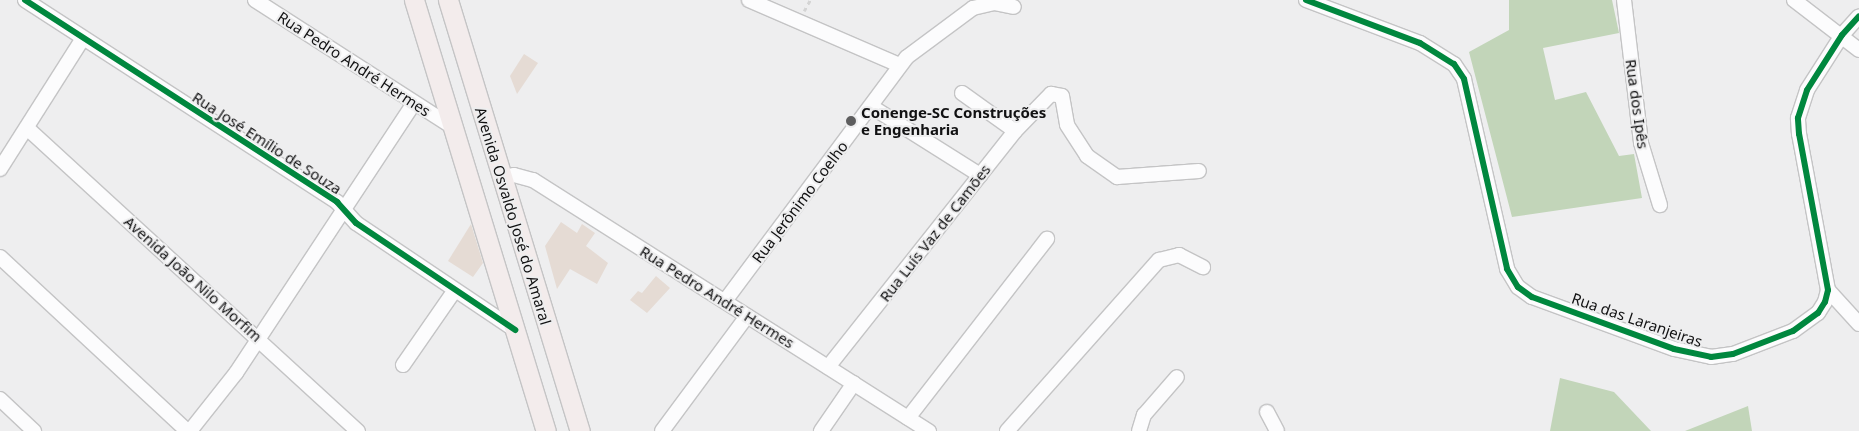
<!DOCTYPE html>
<html>
<head>
<meta charset="utf-8">
<style>
	body { margin:0 }
	#map { position:relative; width:1859px; height:431px; overflow:hidden; background:#eeeeef; font-family:"Noto Sans",sans-serif }
	div>[style] { position:absolute }
	[style*='--x'] { left:calc(var(--x)*1px); top:calc(var(--y)*1px); width:calc(var(--w)*1px); rotate:calc(var(--a)*1deg) }
	.forest>* { inset:0; background:#c2d5b9 }
	.building>* { inset:0; background:#e5dbd4 }
	.path>* { height:2.5px; margin-top:-1.25px; transform-origin:0; background:repeating-linear-gradient(90deg,#d4d4d4 0 4px,transparent 0 8px) }
	.roads { filter:drop-shadow(1px 0 #c4c4c5) drop-shadow(-1px 0 #c4c4c5) drop-shadow(0 1px #c4c4c5) drop-shadow(0 -1px #c4c4c5) }
	.minor>* { height:14px; margin:-7px; padding:0 7px; transform-origin:7px; border-radius:7px; background:#fcfcfd }
	.major>* { height:19px; margin:-9.5px; padding:0 9.5px; transform-origin:9.5px; border-radius:9.5px; background:#f3ecec }
	.cycleway>* { height:6px; margin:-3px; padding:0 3px; transform-origin:3px; border-radius:3px; background:#00873e }
	.dots>* { width:14px; height:14px; translate:-50% -50%; box-sizing:border-box; border:2px solid #eeeeef; border-radius:50% }
	span { translate:-50% -50%; white-space:nowrap; text-align:center; line-height:1.15; -webkit-text-stroke:4px #eeeeef; paint-order:stroke }
	.street-label { font-size:15px; color:#111112 }
	.poi-label { font-size:15px; color:#111112; font-weight:700 }
	.left { translate:0 -50%; text-align:left }
</style>
</head>
<body>
<div id="map">
	<div class="forest">
		<div style="clip-path:polygon(1509px 0,1612px 0,1619px 33px,1543px 48px,1555px 100px,1586px 92px,1619px 156px,1634px 154px,1642px 198px,1512px 217px,1469px 52px,1509px 30px)"></div>
		<div style="clip-path:polygon(1560px 378px,1614px 392px,1651px 431px,1550px 431px)"></div>
		<div style="clip-path:polygon(1748px 406px,1752px 431px,1685px 431px)"></div>
	</div>
	<div class="building">
		<div style="clip-path:polygon(524px 54px,538px 63px,517px 94px,510px 76px)"></div>
		<div style="clip-path:polygon(561px 222px,577px 233px,582px 224px,595px 233px,586px 246px,608px 263px,597px 284px,570px 269px,557px 289px,545px 246px)"></div>
		<div style="clip-path:polygon(471px 224px,483px 263px,473px 277px,448px 261px)"></div>
		<div style="clip-path:polygon(656px 276px,670px 288px,647px 313px,630px 300px,638px 291px,642px 293px)"></div>
	</div>
	<div class="path">
		<div style="--x:804;--y:11;--w:13;--a:-61"></div>
	</div>
	<div class="roads">
		<div class="minor">
			<div style="--x:25;--y:0;--w:372;--a:32.9"></div>
			<div style="--x:337;--y:202;--w:28;--a:48"></div>
			<div style="--x:356;--y:223;--w:192;--a:33.9"></div>
			<div style="--x:255;--y:0;--w:237;--a:32.7"></div>
			<div style="--x:749;--y:0;--w:163;--a:23.4"></div>
			<div style="--x:1306;--y:0;--w:122;--a:20.7"></div>
			<div style="--x:1420;--y:43;--w:40;--a:32"></div>
			<div style="--x:1454;--y:64;--w:18;--a:56"></div>
			<div style="--x:1464;--y:79;--w:195;--a:77.2"></div>
			<div style="--x:1507;--y:269;--w:21;--a:59"></div>
			<div style="--x:1518;--y:287;--w:17;--a:36"></div>
			<div style="--x:1532;--y:297;--w:151;--a:20.1"></div>
			<div style="--x:1674;--y:349;--w:38;--a:12"></div>
			<div style="--x:1711;--y:357;--w:22;--a:-8"></div>
			<div style="--x:1733;--y:354;--w:64;--a:-21"></div>
			<div style="--x:1793;--y:331;--w:31;--a:-36"></div>
			<div style="--x:1818;--y:313;--w:13;--a:-58"></div>
			<div style="--x:1825;--y:302;--w:12;--a:-76"></div>
			<div style="--x:1828;--y:290;--w:159;--a:-100.5"></div>
			<div style="--x:1799;--y:134;--w:16;--a:-94"></div>
			<div style="--x:1798;--y:118;--w:29;--a:-72"></div>
			<div style="--x:1807;--y:90;--w:65;--a:-57.5"></div>
			<div style="--x:1842;--y:35;--w:25;--a:-48"></div>
			<div style="--x:1624;--y:0;--w:144;--a:83.2"></div>
			<div style="--x:1641;--y:143;--w:65;--a:73"></div>
			<div style="--x:1794;--y:0;--w:82;--a:37.6"></div>
			<div style="--x:962;--y:93;--w:65;--a:35.6"></div>
			<div style="--x:872;--y:107;--w:128;--a:32.2"></div>
			<div style="--x:27;--y:128;--w:449;--a:42.5"></div>
			<div style="--x:0;--y:169;--w:155;--a:-57.6"></div>
			<div style="--x:502;--y:177;--w:12;--a:-9"></div>
			<div style="--x:514;--y:175;--w:20;--a:15"></div>
			<div style="--x:533;--y:180;--w:469;--a:32.4"></div>
			<div style="--x:0;--y:257;--w:255;--a:42.9"></div>
			<div style="--x:1828;--y:290;--w:46;--a:47.6"></div>
			<div style="--x:725;--y:301;--w:304;--a:-53.3"></div>
			<div style="--x:907;--y:57;--w:82;--a:-36.6"></div>
			<div style="--x:973;--y:8;--w:22;--a:-13"></div>
			<div style="--x:994;--y:3;--w:20;--a:11"></div>
			<div style="--x:403;--y:365;--w:91;--a:-55.3"></div>
			<div style="--x:828;--y:367;--w:301;--a:-51.6"></div>
			<div style="--x:1015;--y:131;--w:52;--a:-45.8"></div>
			<div style="--x:1051;--y:94;--w:11;--a:10"></div>
			<div style="--x:1062;--y:96;--w:29;--a:80"></div>
			<div style="--x:1067;--y:125;--w:37;--a:57"></div>
			<div style="--x:1087;--y:156;--w:37;--a:35"></div>
			<div style="--x:1117;--y:177;--w:82;--a:-4.2"></div>
			<div style="--x:0;--y:399;--w:47;--a:43.3"></div>
			<div style="--x:1267;--y:412;--w:21;--a:62"></div>
			<div style="--x:908;--y:418;--w:227;--a:-52.2"></div>
			<div style="--x:190;--y:431;--w:74;--a:-51.6"></div>
			<div style="--x:236;--y:373;--w:323;--a:-56.6"></div>
			<div style="--x:662;--y:431;--w:143;--a:-53.5"></div>
			<div style="--x:821;--y:431;--w:58;--a:-55.5"></div>
			<div style="--x:1007;--y:431;--w:229;--a:-48.4"></div>
			<div style="--x:1159;--y:260;--w:21;--a:-14"></div>
			<div style="--x:1179;--y:255;--w:27;--a:27"></div>
			<div style="--x:1139;--y:431;--w:17;--a:-73"></div>
			<div style="--x:1144;--y:415;--w:50;--a:-49"></div>
		</div>
		<div class="major">
			<div style="--x:414;--y:0;--w:451;--a:73"></div>
			<div style="--x:448;--y:0;--w:451;--a:73"></div>
		</div>
	</div>
	<div class="cycleway">
		<div style="--x:25;--y:0;--w:372;--a:32.9"></div>
		<div style="--x:337;--y:202;--w:28;--a:48"></div>
		<div style="--x:356;--y:223;--w:192;--a:33.9"></div>
		<div style="--x:1306;--y:0;--w:122;--a:20.7"></div>
		<div style="--x:1420;--y:43;--w:40;--a:32"></div>
		<div style="--x:1454;--y:64;--w:18;--a:56"></div>
		<div style="--x:1464;--y:79;--w:195;--a:77.2"></div>
		<div style="--x:1507;--y:269;--w:21;--a:59"></div>
		<div style="--x:1518;--y:287;--w:17;--a:36"></div>
		<div style="--x:1532;--y:297;--w:151;--a:20.1"></div>
		<div style="--x:1674;--y:349;--w:38;--a:12"></div>
		<div style="--x:1711;--y:357;--w:22;--a:-8"></div>
		<div style="--x:1733;--y:354;--w:64;--a:-21"></div>
		<div style="--x:1793;--y:331;--w:31;--a:-36"></div>
		<div style="--x:1818;--y:313;--w:13;--a:-58"></div>
		<div style="--x:1825;--y:302;--w:12;--a:-76"></div>
		<div style="--x:1828;--y:290;--w:159;--a:-100.5"></div>
		<div style="--x:1799;--y:134;--w:16;--a:-94"></div>
		<div style="--x:1798;--y:118;--w:29;--a:-72"></div>
		<div style="--x:1807;--y:90;--w:65;--a:-57.5"></div>
		<div style="--x:1842;--y:35;--w:25;--a:-48"></div>
	</div>
	<div class="dots">
		<div style="left:851px;top:121px;background:#5e5e5f"></div>
	</div>
	<div class="street-label">
		<span style="left:354px;top:64px;rotate:33deg">Rua Pedro André Hermes</span>
		<span style="left:1637px;top:104px;rotate:82deg">Rua dos Ipês</span>
		<span style="left:267px;top:143px;rotate:33deg">Rua José Emílio de Souza</span>
		<span style="left:800px;top:202px;rotate:-53deg">Rua Jerônimo Coelho</span>
		<span style="left:513px;top:216px;rotate:73deg">Avenida Osvaldo José do Amaral</span>
		<span style="left:935px;top:233px;rotate:-52deg">Rua Luís Vaz de Camões</span>
		<span style="left:193px;top:279px;rotate:42deg">Avenida João Nilo Morfim</span>
		<span style="left:717px;top:297px;rotate:32deg">Rua Pedro André Hermes</span>
		<span style="left:1637px;top:320px;rotate:19deg">Rua das Laranjeiras</span>
	</div>
	<div class="poi-label">
		<span class="left" style="left:861px;top:121px">Conenge-SC Construções<br>e Engenharia</span>
	</div>
</div>
</body>
</html>
